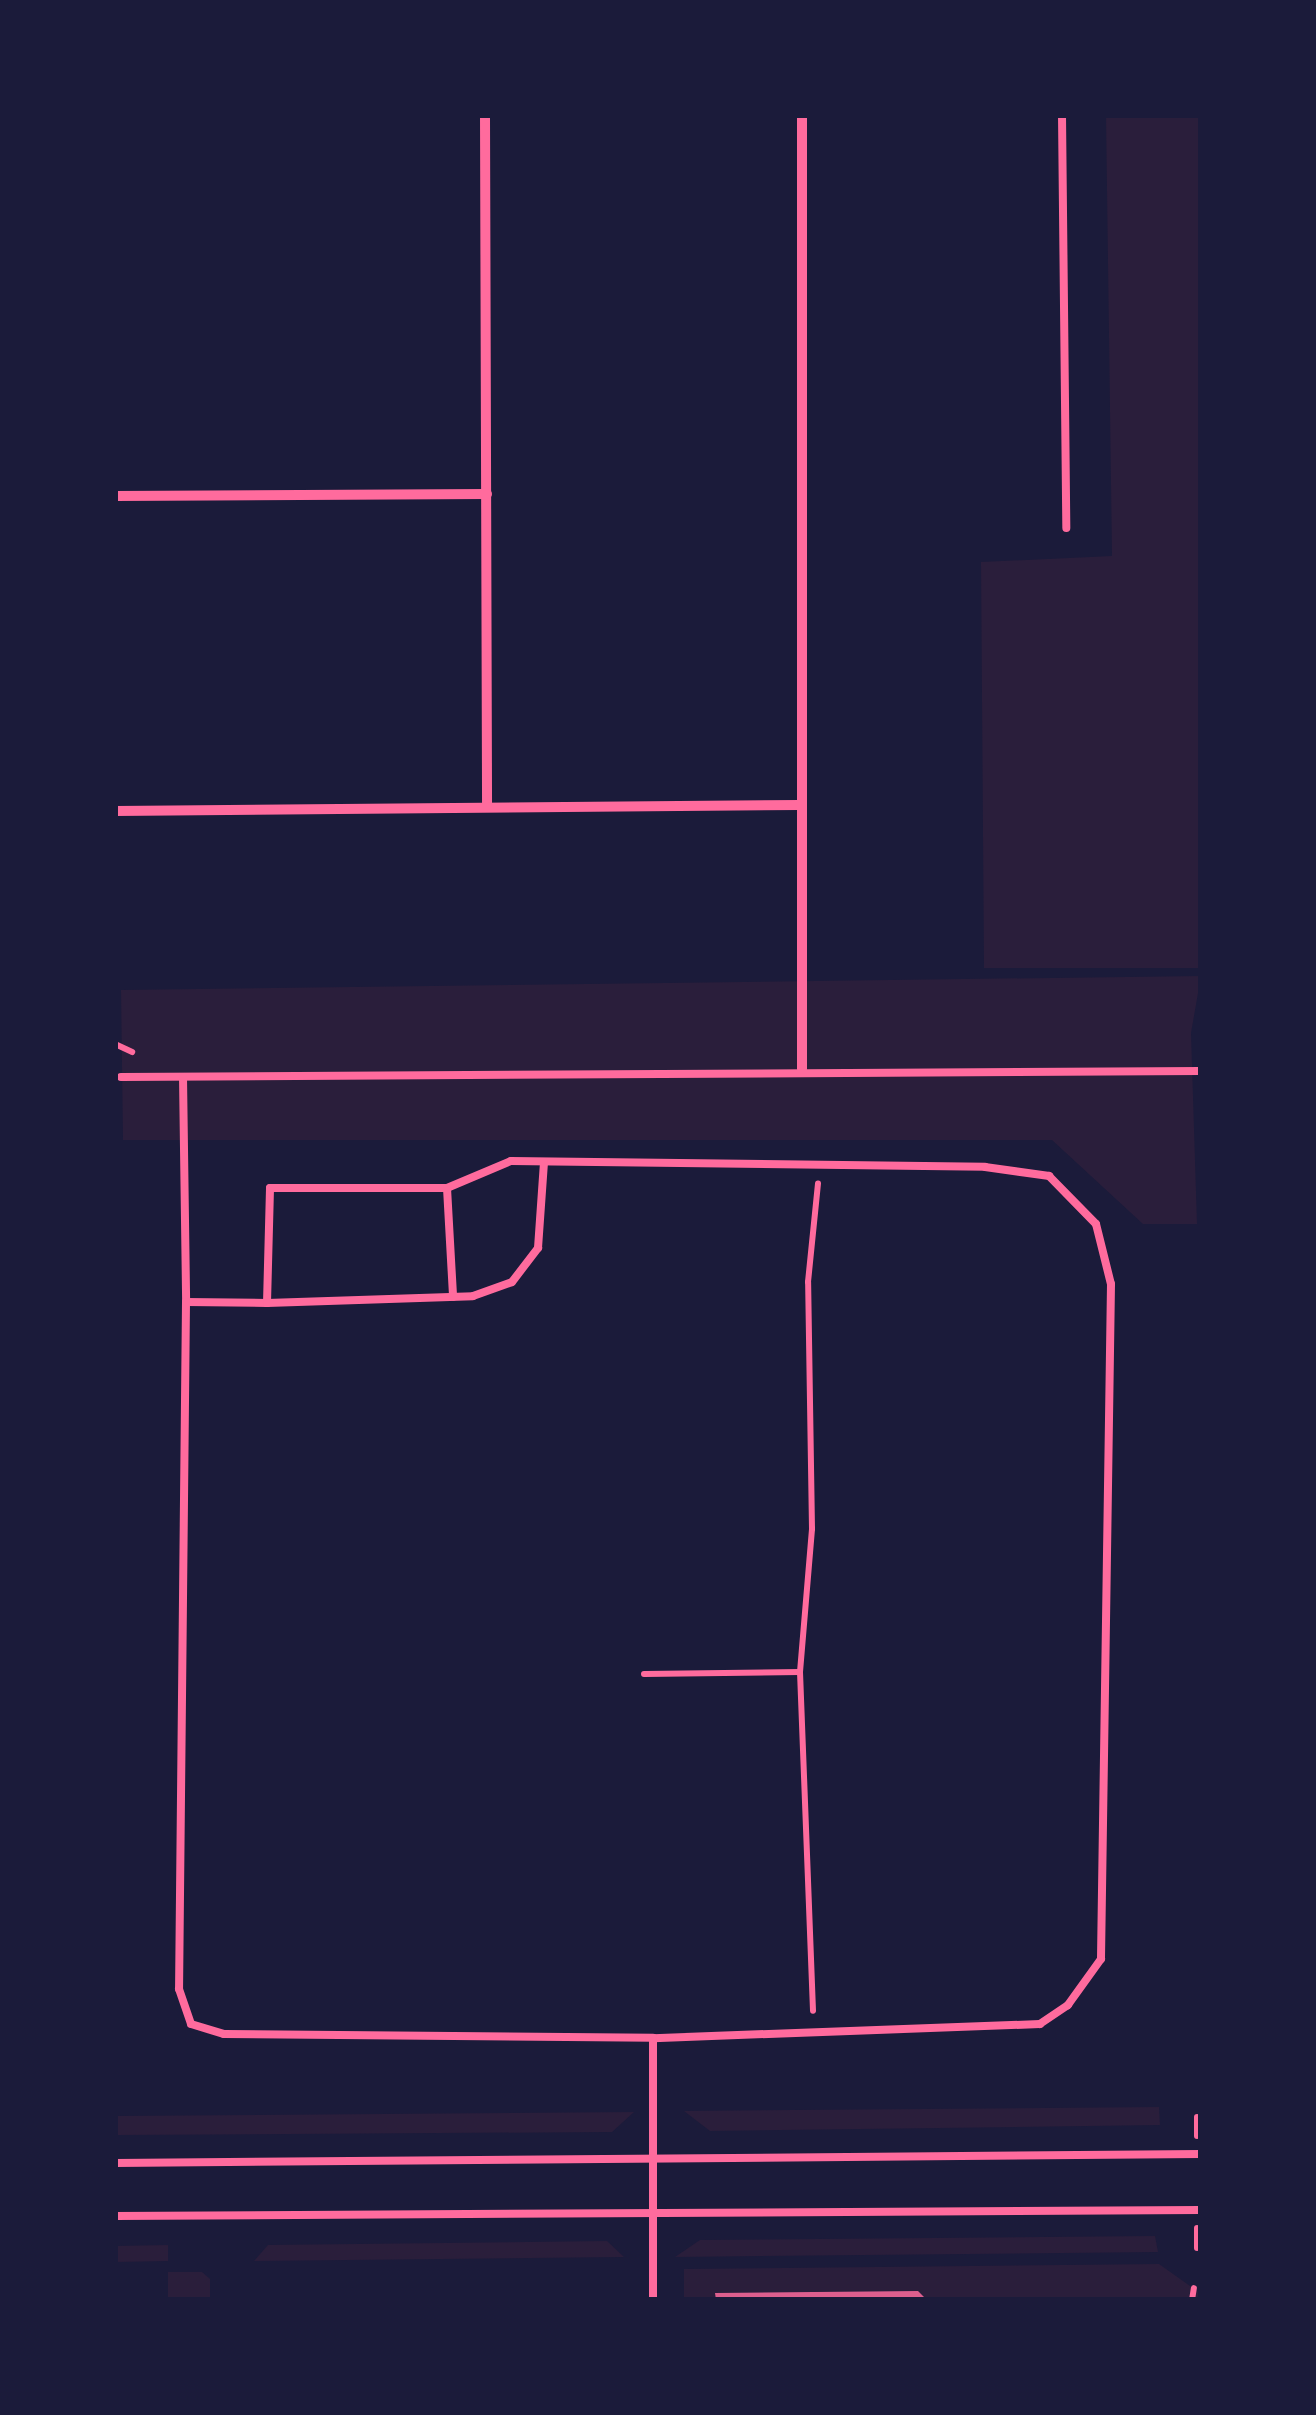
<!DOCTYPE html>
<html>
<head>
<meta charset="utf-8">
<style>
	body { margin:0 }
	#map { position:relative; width:1316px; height:2415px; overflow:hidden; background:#1b1b3a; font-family:"Fira Sans",sans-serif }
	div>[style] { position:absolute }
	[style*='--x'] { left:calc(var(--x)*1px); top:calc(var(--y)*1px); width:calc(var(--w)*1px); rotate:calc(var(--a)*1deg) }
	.green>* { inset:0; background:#2a1e3b }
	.building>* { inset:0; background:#dd5f8e }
	.path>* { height:6px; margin:-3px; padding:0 3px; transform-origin:3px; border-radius:3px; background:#ff6b9d }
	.service>* { height:8px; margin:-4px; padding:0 4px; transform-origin:4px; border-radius:4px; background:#ff6b9d }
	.minor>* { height:10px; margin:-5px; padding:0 5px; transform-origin:5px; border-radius:5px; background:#ff6b9d }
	span { translate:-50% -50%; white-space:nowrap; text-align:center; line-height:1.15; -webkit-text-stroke:10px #1b1b3a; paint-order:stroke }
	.frame { position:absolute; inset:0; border:118px solid #1b1b3a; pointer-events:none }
</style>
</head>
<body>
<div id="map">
	<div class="green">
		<div style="clip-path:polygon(1106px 115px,1201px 115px,1201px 968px,984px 968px,981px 562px,1112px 556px)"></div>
		<div style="clip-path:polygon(1201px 976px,1191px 1033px,1197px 1224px,1143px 1224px,1052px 1140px,123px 1140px,121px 990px)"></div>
		<div style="clip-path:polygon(1159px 2107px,1160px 2125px,710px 2131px,684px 2111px)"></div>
		<div style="clip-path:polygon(634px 2112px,612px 2132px,115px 2135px,115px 2116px)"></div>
		<div style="clip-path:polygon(1155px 2236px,1158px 2252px,675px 2257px,700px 2240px)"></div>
		<div style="clip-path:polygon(607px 2241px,624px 2257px,254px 2261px,268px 2245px)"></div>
		<div style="clip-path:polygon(168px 2245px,168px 2261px,115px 2262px,115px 2246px)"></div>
		<div style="clip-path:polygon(1159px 2264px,1200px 2293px,1200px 2300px,927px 2300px,917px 2291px,716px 2293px,716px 2300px,684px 2300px,684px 2269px)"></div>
		<div style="clip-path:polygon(168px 2272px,202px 2272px,210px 2279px,210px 2300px,168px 2300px)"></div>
	</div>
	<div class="building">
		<div style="clip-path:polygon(918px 2291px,927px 2300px,716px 2300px,715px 2293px)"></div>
	</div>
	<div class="path">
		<div style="--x:115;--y:1044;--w:19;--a:25"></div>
		<div style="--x:800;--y:1672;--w:144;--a:-85.2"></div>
		<div style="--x:812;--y:1529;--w:247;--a:-90.9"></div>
		<div style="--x:808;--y:1282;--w:99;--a:-84.2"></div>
		<div style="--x:644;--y:1674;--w:156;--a:-0.7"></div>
		<div style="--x:800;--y:1672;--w:339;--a:87.8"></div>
		<div style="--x:1197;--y:2117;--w:19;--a:90"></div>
		<div style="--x:1197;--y:2228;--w:20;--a:90"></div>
		<div style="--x:1192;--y:2300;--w:12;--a:-81"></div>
	</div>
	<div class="service">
		<div style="--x:1062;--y:115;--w:413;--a:89.4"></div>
		<div style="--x:121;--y:1077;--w:1080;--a:-0.32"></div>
		<div style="--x:183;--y:1077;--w:225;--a:89.2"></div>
		<div style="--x:186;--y:1302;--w:81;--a:0.7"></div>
		<div style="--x:267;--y:1303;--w:115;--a:-88.5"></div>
		<div style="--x:270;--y:1188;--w:177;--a:0"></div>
		<div style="--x:447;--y:1188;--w:69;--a:-22.9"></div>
		<div style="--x:511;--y:1161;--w:474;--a:0.7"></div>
		<div style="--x:985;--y:1167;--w:65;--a:8"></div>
		<div style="--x:1049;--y:1176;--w:67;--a:45.6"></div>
		<div style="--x:1096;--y:1224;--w:62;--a:76"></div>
		<div style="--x:1111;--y:1284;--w:675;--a:90.85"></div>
		<div style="--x:1101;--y:1959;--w:57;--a:125.7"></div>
		<div style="--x:1068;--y:2005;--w:34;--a:146"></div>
		<div style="--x:1040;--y:2024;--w:387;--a:177.9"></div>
		<div style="--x:653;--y:2038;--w:262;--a:90"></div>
		<div style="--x:447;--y:1188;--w:109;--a:86.8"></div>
		<div style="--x:186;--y:1302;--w:687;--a:90.58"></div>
		<div style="--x:179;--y:1989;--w:37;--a:71"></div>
		<div style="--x:191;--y:2024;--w:34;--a:17"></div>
		<div style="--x:224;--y:2034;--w:429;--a:0.5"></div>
		<div style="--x:267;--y:1303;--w:206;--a:-1.9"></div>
		<div style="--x:473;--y:1296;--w:41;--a:-19.7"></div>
		<div style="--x:512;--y:1282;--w:43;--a:-52.6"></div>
		<div style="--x:538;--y:1248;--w:86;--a:-86"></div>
		<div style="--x:115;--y:2163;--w:1086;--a:-0.47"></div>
		<div style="--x:115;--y:2216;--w:1086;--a:-0.32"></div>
	</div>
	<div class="minor">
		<div style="--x:485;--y:115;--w:692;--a:89.83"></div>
		<div style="--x:115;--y:496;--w:372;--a:-0.3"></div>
		<div style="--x:115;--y:811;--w:685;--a:-0.5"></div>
		<div style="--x:802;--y:1069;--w:954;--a:-90"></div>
	</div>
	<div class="frame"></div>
</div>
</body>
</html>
